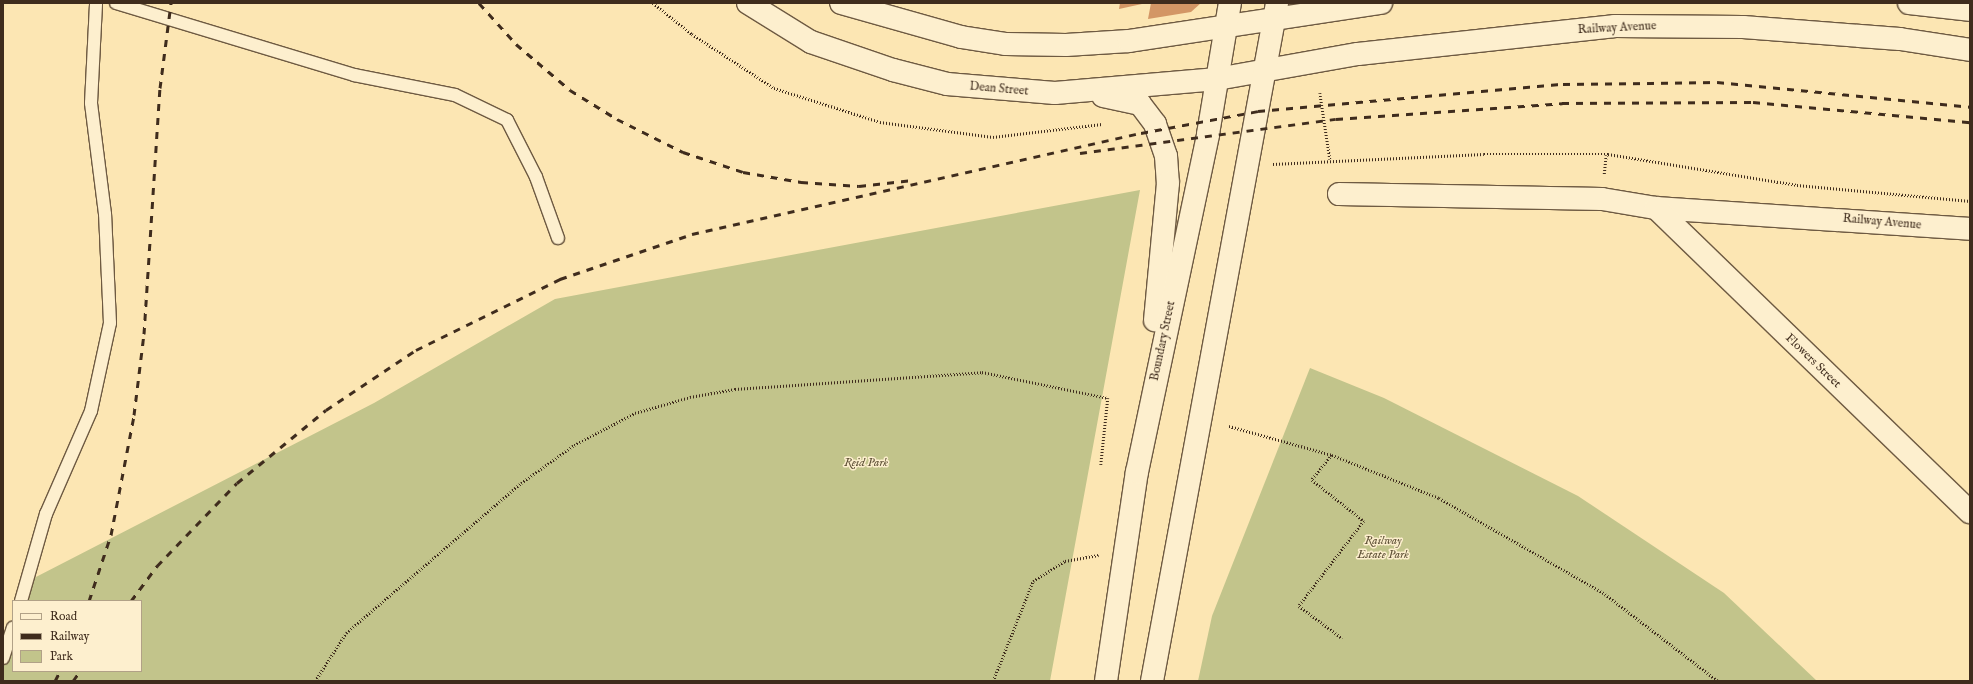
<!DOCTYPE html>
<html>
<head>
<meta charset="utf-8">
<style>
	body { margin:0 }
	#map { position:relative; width:1973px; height:684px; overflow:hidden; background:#fce6b3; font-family:"IM FELL English",serif }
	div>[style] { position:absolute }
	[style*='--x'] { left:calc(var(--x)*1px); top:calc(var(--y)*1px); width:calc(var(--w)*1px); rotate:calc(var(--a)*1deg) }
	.green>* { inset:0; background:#c2c48b }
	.building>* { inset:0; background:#d39665 }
	.path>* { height:2.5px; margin-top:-1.25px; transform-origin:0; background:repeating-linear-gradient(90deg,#3f2c1d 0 1px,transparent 0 3px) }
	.roads { filter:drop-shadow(1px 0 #6e5a42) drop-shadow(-1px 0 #6e5a42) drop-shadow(0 1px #6e5a42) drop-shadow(0 -1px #6e5a42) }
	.lane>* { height:12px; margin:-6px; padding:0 6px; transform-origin:6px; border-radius:6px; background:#fdefce }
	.street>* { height:22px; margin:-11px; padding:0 11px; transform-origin:11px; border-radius:11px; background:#fdefce }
	.secondary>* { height:22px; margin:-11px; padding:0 11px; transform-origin:11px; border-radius:11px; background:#fdefce }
	.rail>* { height:3px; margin-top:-1.5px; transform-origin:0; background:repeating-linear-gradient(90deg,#3f2c1d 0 7px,transparent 0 14px) }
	span { translate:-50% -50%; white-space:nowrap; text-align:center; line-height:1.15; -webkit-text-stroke:3px #fdefce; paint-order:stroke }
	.street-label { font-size:12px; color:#3f2c1d }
	.park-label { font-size:12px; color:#605238; font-style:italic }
	.frame { position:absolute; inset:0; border:4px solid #3f2c1d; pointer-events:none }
	.legend { position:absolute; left:12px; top:600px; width:130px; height:72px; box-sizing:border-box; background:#fdefce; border:1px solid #b1a187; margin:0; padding:5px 7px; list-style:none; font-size:12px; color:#3f2c1d }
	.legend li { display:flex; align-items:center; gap:8px; height:20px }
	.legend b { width:20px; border:1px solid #b1a187 }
</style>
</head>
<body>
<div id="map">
	<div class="green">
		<div style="clip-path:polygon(1140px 190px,1050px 681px,3px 681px,3px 642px,13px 621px,13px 671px,141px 671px,141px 601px,23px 601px,34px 578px,374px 403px,555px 299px)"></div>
		<div style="clip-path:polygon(1310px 368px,1384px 398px,1578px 496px,1724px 593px,1817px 681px,1198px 681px,1212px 616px)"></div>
	</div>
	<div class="building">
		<div style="clip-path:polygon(1120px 3px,1142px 3px,1142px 4px,1119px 9px)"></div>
		<div style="clip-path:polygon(1151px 3px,1201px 3px,1191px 12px,1148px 19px)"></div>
	</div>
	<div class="path">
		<div style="--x:653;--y:3;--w:50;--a:38.5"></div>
		<div style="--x:692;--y:34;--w:98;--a:33.4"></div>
		<div style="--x:774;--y:88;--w:111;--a:17.8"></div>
		<div style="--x:880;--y:122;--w:114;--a:7.6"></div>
		<div style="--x:993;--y:137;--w:110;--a:-6.8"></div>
		<div style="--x:1320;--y:93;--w:67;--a:81.4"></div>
		<div style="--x:1273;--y:164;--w:211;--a:-2.7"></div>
		<div style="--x:1484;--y:154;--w:124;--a:0"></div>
		<div style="--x:1608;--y:154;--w:192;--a:9.3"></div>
		<div style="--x:1797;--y:185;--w:174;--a:5.3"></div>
		<div style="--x:1604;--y:174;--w:19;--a:-84"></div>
		<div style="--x:1229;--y:426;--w:107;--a:15.7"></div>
		<div style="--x:1332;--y:455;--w:115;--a:21.9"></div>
		<div style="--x:1439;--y:498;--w:192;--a:30"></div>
		<div style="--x:1605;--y:594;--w:143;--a:37.6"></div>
		<div style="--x:1332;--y:455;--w:32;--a:129"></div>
		<div style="--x:1312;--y:480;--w:66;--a:38.3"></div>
		<div style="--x:1364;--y:521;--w:107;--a:127.4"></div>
		<div style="--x:1299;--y:606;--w:54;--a:36.7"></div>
		<div style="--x:315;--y:681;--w:57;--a:-57.1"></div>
		<div style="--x:346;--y:633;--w:230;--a:-40.6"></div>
		<div style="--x:521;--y:483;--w:65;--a:-35.6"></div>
		<div style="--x:574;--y:445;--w:69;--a:-27.7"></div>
		<div style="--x:635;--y:413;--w:57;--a:-16.2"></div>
		<div style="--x:690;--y:397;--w:46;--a:-10.1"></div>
		<div style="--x:735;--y:389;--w:248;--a:-3.9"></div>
		<div style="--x:982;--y:372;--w:129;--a:11.7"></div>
		<div style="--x:1108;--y:398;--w:67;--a:96"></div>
		<div style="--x:993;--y:681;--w:108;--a:-68.2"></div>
		<div style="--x:1033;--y:581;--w:38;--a:-32"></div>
		<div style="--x:1065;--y:561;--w:34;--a:-10"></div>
	</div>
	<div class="roads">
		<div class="lane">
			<div style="--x:116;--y:3;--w:249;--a:16.8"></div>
			<div style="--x:354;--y:75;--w:103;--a:11.2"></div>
			<div style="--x:455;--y:95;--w:58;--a:25.7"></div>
			<div style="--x:507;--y:120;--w:64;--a:63"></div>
			<div style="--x:536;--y:177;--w:65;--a:70.2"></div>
			<div style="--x:21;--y:601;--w:91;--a:-74"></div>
			<div style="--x:46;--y:514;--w:112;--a:-66.4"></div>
			<div style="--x:91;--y:411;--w:90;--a:-77.8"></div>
			<div style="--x:110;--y:323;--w:109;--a:-92.6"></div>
			<div style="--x:105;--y:214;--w:112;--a:-97.2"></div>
			<div style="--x:91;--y:103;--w:100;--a:-87.1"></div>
			<div style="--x:3;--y:658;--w:32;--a:-72"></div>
		</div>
		<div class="street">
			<div style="--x:1339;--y:194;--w:263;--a:1.1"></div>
			<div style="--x:1602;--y:199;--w:55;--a:9.5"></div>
			<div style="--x:1656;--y:208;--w:315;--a:3.8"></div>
			<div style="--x:1656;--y:208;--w:437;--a:44.1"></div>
		</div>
		<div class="secondary">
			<div style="--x:748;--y:3;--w:74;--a:31.8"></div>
			<div style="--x:811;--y:42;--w:87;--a:18.9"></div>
			<div style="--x:893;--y:70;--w:56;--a:14.5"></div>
			<div style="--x:947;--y:84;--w:108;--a:4.8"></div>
			<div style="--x:1055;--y:93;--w:163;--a:-4.9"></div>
			<div style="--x:1217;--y:79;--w:143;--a:-10.1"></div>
			<div style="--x:1358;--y:54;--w:259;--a:-6.2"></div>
			<div style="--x:1615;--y:26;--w:128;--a:0.4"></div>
			<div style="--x:1743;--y:27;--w:157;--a:4.4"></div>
			<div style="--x:1900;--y:39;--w:71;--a:8.9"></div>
			<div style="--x:841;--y:3;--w:125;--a:15.8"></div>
			<div style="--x:961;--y:37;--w:46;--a:8.8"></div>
			<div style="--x:1006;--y:44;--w:60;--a:1"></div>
			<div style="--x:1066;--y:45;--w:63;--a:-3.6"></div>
			<div style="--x:1129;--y:41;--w:255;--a:-8.6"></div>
			<div style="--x:1909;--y:3;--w:61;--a:6.5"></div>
			<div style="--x:1103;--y:96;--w:38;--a:12"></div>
			<div style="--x:1140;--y:104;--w:25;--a:53"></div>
			<div style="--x:1155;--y:124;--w:34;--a:71"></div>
			<div style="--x:1166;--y:156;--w:27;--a:86"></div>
			<div style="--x:1168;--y:183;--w:138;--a:95.4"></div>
			<div style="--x:1106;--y:681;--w:211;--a:-81.6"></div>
			<div style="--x:1137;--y:472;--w:345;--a:-78.1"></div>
			<div style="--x:1208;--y:134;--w:133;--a:-80.5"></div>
			<div style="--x:1152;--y:681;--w:689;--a:-79.55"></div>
		</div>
	</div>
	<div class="rail">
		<div style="--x:479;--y:3;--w:55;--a:47.9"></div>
		<div style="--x:516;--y:44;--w:71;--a:40.4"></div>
		<div style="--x:570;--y:90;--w:55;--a:31.7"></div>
		<div style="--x:617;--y:119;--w:74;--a:26.6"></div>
		<div style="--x:683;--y:152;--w:63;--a:18.4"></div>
		<div style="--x:743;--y:172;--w:59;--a:9.8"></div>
		<div style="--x:801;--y:182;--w:58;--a:3.9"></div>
		<div style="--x:859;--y:186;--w:54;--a:-6.3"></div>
		<div style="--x:1080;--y:153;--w:258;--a:-7.6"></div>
		<div style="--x:1336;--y:119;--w:227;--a:-4"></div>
		<div style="--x:1562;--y:103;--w:191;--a:-0.3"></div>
		<div style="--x:1753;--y:102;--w:218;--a:5.3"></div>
		<div style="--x:89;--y:601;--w:70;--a:-71.6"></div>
		<div style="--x:111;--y:535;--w:122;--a:-79.1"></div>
		<div style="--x:134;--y:415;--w:82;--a:-83"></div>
		<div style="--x:144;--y:334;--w:247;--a:-86.3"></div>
		<div style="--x:160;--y:88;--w:86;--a:-82.6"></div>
		<div style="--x:131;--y:601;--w:44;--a:-53.4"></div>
		<div style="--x:157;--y:566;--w:115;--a:-46.1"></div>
		<div style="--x:237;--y:483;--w:115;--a:-39.4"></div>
		<div style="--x:326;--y:410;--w:108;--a:-33.7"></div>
		<div style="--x:416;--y:350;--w:161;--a:-26.2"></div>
		<div style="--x:560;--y:279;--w:139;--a:-18.8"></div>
		<div style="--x:692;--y:234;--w:460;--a:-12.7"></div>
		<div style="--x:1141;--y:133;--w:119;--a:-10.6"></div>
		<div style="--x:1258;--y:111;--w:306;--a:-5.1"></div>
		<div style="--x:1563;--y:84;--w:154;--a:-0.7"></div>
		<div style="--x:1717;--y:82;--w:254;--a:5.6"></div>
		<div style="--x:55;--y:681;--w:11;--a:-63"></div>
		<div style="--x:73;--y:681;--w:12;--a:-55"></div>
	</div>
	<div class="street-label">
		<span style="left:1617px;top:28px;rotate:-3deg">Railway Avenue</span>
		<span style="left:999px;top:89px;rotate:5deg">Dean Street</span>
		<span style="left:1882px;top:222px;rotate:5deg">Railway Avenue</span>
		<span style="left:1163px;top:341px;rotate:-78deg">Boundary Street</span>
		<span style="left:1813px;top:361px;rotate:44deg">Flowers Street</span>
	</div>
	<div class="park-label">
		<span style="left:866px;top:463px">Reid Park</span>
		<span style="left:1383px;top:548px">Railway<br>Estate Park</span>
	</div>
	<div class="frame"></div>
	<ul class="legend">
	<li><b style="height:5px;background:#fdefce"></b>Road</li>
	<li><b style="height:5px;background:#3f2c1d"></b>Railway</li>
	<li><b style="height:11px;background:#c2c48b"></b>Park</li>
	</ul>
</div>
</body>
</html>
